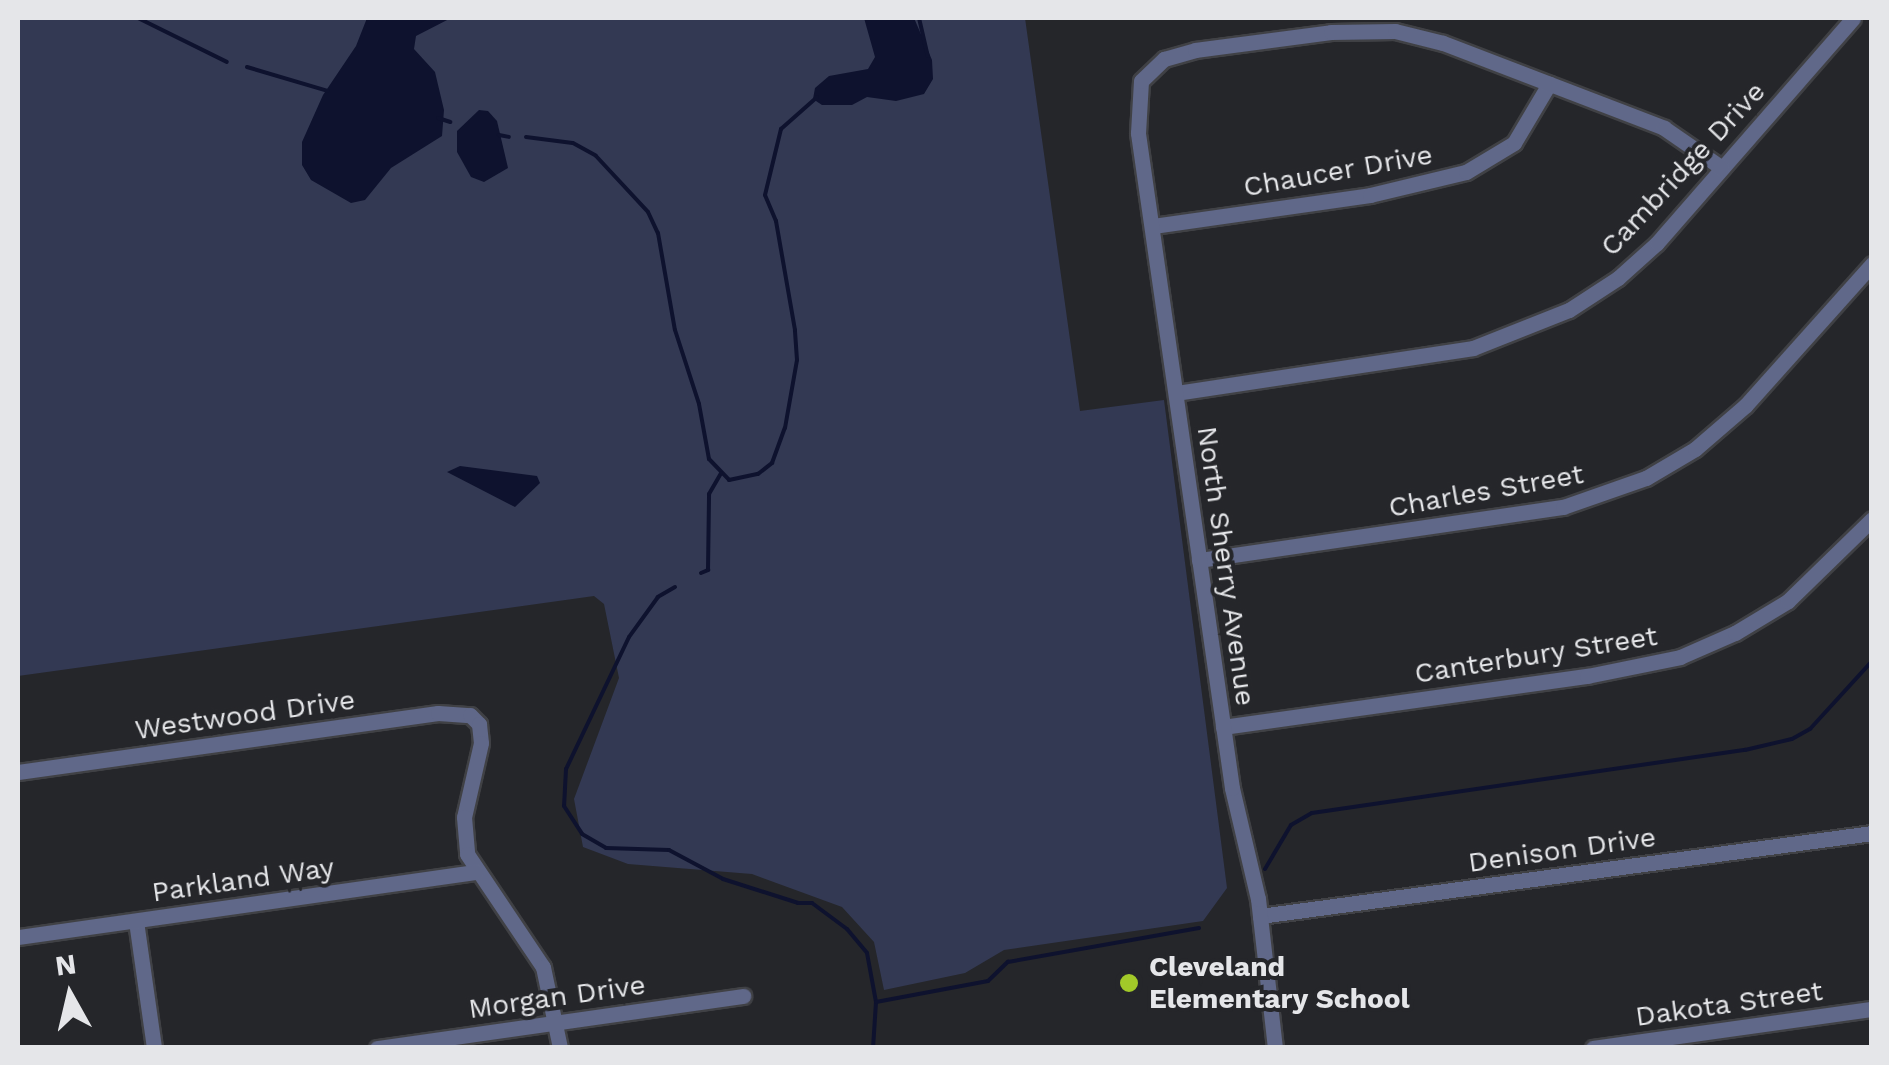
<!DOCTYPE html>
<html>
<head>
<meta charset="utf-8">
<style>
	body { margin:0 }
	#map { position:relative; width:1889px; height:1065px; overflow:hidden; background:#25262a; font-family:"Work Sans",sans-serif }
	div>[style] { position:absolute }
	[style*='--x'] { left:calc(var(--x)*1px); top:calc(var(--y)*1px); width:calc(var(--w)*1px); rotate:calc(var(--a)*1deg) }
	.green>* { inset:0; background:#333953 }
	.water>* { inset:0; background:#0e122e }
	.stream>* { height:4px; margin:-2px; padding:0 2px; transform-origin:2px; border-radius:2px; background:#0e122e }
	.roads { filter:drop-shadow(2px 0 #404145) drop-shadow(-2px 0 #404145) drop-shadow(0 2px #404145) drop-shadow(0 -2px #404145) }
	.street>* { height:15px; margin:-7.5px; padding:0 7.5px; transform-origin:7.5px; border-radius:7.5px; background:#606889 }
	.dots>* { width:28px; height:28px; translate:-50% -50%; box-sizing:border-box; border:5px solid #25262a; border-radius:50% }
	span { translate:-50% -50%; white-space:nowrap; text-align:center; line-height:1.15; -webkit-text-stroke:8px #25262a; paint-order:stroke }
	.street-label { font-size:28px; color:#e5e6e9 }
	.poi-label { font-size:28px; color:#e5e6e9; font-weight:700 }
	.left { translate:0 -50%; text-align:left }
	.frame { position:absolute; inset:0; border:20px solid #e5e6e9; pointer-events:none }
	.north { position:absolute; left:20px; top:945px; width:100px; height:100px; -webkit-text-stroke:8px #25262a; paint-order:stroke; rotate:352deg; font-size:28px; font-weight:700; line-height:40px; text-align:center; color:#e5e6e9 }
	.north::after { content:''; display:block; margin:auto; width:35px; height:45px; background:#e5e6e9; clip-path:polygon(50% 0,100% 100%,50% 72%,0 100%) }
</style>
</head>
<body>
<div id="map">
	<div class="green">
		<div style="clip-path:polygon(18px 18px,1025px 18px,1080px 411px,1164px 400px,1227px 888px,1203px 921px,1004px 950px,965px 973px,884px 990px,874px 942px,842px 907px,752px 874px,628px 864px,583px 847px,574px 799px,619px 678px,604px 604px,594px 596px,18px 676px)"></div>
	</div>
	<div class="water">
		<div style="clip-path:polygon(367px 18px,451px 18px,416px 36px,414px 49px,435px 72px,444px 110px,442px 136px,391px 168px,365px 200px,351px 203px,311px 180px,302px 165px,302px 142px,323px 95px,356px 46px)"></div>
		<div style="clip-path:polygon(864px 18px,914px 18px,932px 60px,933px 79px,924px 94px,896px 101px,867px 97px,852px 105px,822px 105px,813px 99px,815px 88px,829px 76px,868px 69px,875px 57px)"></div>
		<div style="clip-path:polygon(479px 110px,488px 111px,497px 121px,508px 168px,484px 182px,471px 177px,457px 152px,457px 131px)"></div>
		<div style="clip-path:polygon(460px 466px,537px 476px,540px 483px,515px 507px,447px 472px)"></div>
	</div>
	<div class="stream">
		<div style="--x:138;--y:18;--w:99;--a:26.3"></div>
		<div style="--x:919;--y:18;--w:39;--a:77"></div>
		<div style="--x:247;--y:67;--w:84;--a:16.5"></div>
		<div style="--x:438;--y:118;--w:13;--a:18"></div>
		<div style="--x:499;--y:135;--w:10;--a:11"></div>
		<div style="--x:526;--y:137;--w:47;--a:7.3"></div>
		<div style="--x:573;--y:143;--w:26;--a:29"></div>
		<div style="--x:596;--y:156;--w:76;--a:47.1"></div>
		<div style="--x:648;--y:212;--w:23;--a:65"></div>
		<div style="--x:658;--y:233;--w:98;--a:80.1"></div>
		<div style="--x:675;--y:330;--w:78;--a:72"></div>
		<div style="--x:699;--y:404;--w:56;--a:79.7"></div>
		<div style="--x:709;--y:459;--w:29;--a:46"></div>
		<div style="--x:729;--y:480;--w:30;--a:-12"></div>
		<div style="--x:758;--y:474;--w:18;--a:-38"></div>
		<div style="--x:772;--y:463;--w:37;--a:-70"></div>
		<div style="--x:785;--y:428;--w:69;--a:-80"></div>
		<div style="--x:797;--y:360;--w:30;--a:-94"></div>
		<div style="--x:795;--y:330;--w:111;--a:-99.9"></div>
		<div style="--x:776;--y:221;--w:28;--a:-113"></div>
		<div style="--x:765;--y:195;--w:68;--a:-76.4"></div>
		<div style="--x:781;--y:129;--w:48;--a:-41.6"></div>
		<div style="--x:701;--y:573;--w:8;--a:-23"></div>
		<div style="--x:708;--y:570;--w:76;--a:-89.2"></div>
		<div style="--x:709;--y:494;--w:24;--a:-60"></div>
		<div style="--x:675;--y:587;--w:20;--a:150"></div>
		<div style="--x:658;--y:597;--w:49;--a:125.9"></div>
		<div style="--x:629;--y:637;--w:146;--a:115.5"></div>
		<div style="--x:566;--y:769;--w:37;--a:93"></div>
		<div style="--x:564;--y:806;--w:33;--a:57"></div>
		<div style="--x:582;--y:834;--w:28;--a:30"></div>
		<div style="--x:606;--y:848;--w:63;--a:1.8"></div>
		<div style="--x:669;--y:850;--w:61;--a:28.2"></div>
		<div style="--x:723;--y:879;--w:79;--a:17.7"></div>
		<div style="--x:798;--y:903;--w:14;--a:0"></div>
		<div style="--x:812;--y:903;--w:44;--a:36.6"></div>
		<div style="--x:847;--y:929;--w:31;--a:50"></div>
		<div style="--x:867;--y:953;--w:50;--a:79.6"></div>
		<div style="--x:876;--y:1002;--w:46;--a:93.7"></div>
		<div style="--x:1265;--y:869;--w:51;--a:-59.4"></div>
		<div style="--x:1291;--y:825;--w:24;--a:-30"></div>
		<div style="--x:1312;--y:813;--w:438;--a:-8.3"></div>
		<div style="--x:1745;--y:750;--w:48;--a:-13.2"></div>
		<div style="--x:1792;--y:739;--w:21;--a:-29"></div>
		<div style="--x:1810;--y:729;--w:92;--a:-47.6"></div>
		<div style="--x:876;--y:1002;--w:114;--a:-10.6"></div>
		<div style="--x:988;--y:981;--w:28;--a:-44"></div>
		<div style="--x:1008;--y:962;--w:194;--a:-10.1"></div>
	</div>
	<div class="roads">
		<div class="street">
			<div style="--x:1153;--y:226;--w:219;--a:-8.1"></div>
			<div style="--x:1370;--y:195;--w:99;--a:-13.5"></div>
			<div style="--x:1466;--y:172;--w:56;--a:-31.1"></div>
			<div style="--x:1514;--y:143;--w:69;--a:-59.3"></div>
			<div style="--x:1176;--y:393;--w:300;--a:-8.6"></div>
			<div style="--x:1473;--y:348;--w:103;--a:-21.6"></div>
			<div style="--x:1569;--y:310;--w:59;--a:-33.1"></div>
			<div style="--x:1618;--y:278;--w:52;--a:-41.9"></div>
			<div style="--x:1657;--y:243;--w:298;--a:-48.9"></div>
			<div style="--x:1199;--y:560;--w:368;--a:-8.3"></div>
			<div style="--x:1563;--y:507;--w:88;--a:-19.3"></div>
			<div style="--x:1646;--y:478;--w:57;--a:-30.6"></div>
			<div style="--x:1695;--y:449;--w:67;--a:-40.8"></div>
			<div style="--x:1746;--y:405;--w:189;--a:-48.2"></div>
			<div style="--x:1223;--y:727;--w:368;--a:-8"></div>
			<div style="--x:1587;--y:676;--w:95;--a:-11.5"></div>
			<div style="--x:1680;--y:657;--w:60;--a:-23.6"></div>
			<div style="--x:1735;--y:633;--w:62;--a:-31.1"></div>
			<div style="--x:1788;--y:601;--w:117;--a:-44.3"></div>
			<div style="--x:18;--y:772;--w:424;--a:-8"></div>
			<div style="--x:438;--y:713;--w:32;--a:4"></div>
			<div style="--x:470;--y:715;--w:13;--a:45"></div>
			<div style="--x:479;--y:724;--w:19;--a:84"></div>
			<div style="--x:481;--y:743;--w:76;--a:102.9"></div>
			<div style="--x:464;--y:817;--w:37;--a:85"></div>
			<div style="--x:467;--y:854;--w:136;--a:56.1"></div>
			<div style="--x:543;--y:967;--w:83;--a:78.1"></div>
			<div style="--x:1260;--y:916;--w:618;--a:-7.72"></div>
			<div style="--x:136;--y:921;--w:128;--a:81.9"></div>
			<div style="--x:18;--y:937;--w:463;--a:-8.1"></div>
			<div style="--x:377;--y:1048;--w:370;--a:-8.1"></div>
			<div style="--x:1275;--y:1048;--w:150;--a:-96.5"></div>
			<div style="--x:1258;--y:899;--w:114;--a:-103.2"></div>
			<div style="--x:1232;--y:788;--w:662;--a:-98.17"></div>
			<div style="--x:1138;--y:133;--w:52;--a:-86.7"></div>
			<div style="--x:1141;--y:81;--w:32;--a:-44"></div>
			<div style="--x:1164;--y:59;--w:32;--a:-16"></div>
			<div style="--x:1195;--y:50;--w:137;--a:-7.5"></div>
			<div style="--x:1331;--y:32;--w:64;--a:-0.9"></div>
			<div style="--x:1395;--y:31;--w:49;--a:14"></div>
			<div style="--x:1443;--y:43;--w:237;--a:21"></div>
			<div style="--x:1664;--y:128;--w:70;--a:34.6"></div>
			<div style="--x:1593;--y:1048;--w:282;--a:-8"></div>
		</div>
	</div>
	<div class="dots">
		<div style="left:1129px;top:983px;background:#a2c929"></div>
	</div>
	<div class="street-label">
		<span style="left:1683px;top:169px;rotate:-47deg">Cambridge Drive</span>
		<span style="left:1338px;top:171px;rotate:-10deg">Chaucer Drive</span>
		<span style="left:1486px;top:491px;rotate:-10deg">Charles Street</span>
		<span style="left:1226px;top:566px;rotate:82deg">North Sherry Avenue</span>
		<span style="left:1536px;top:655px;rotate:-9deg">Canterbury Street</span>
		<span style="left:245px;top:715px;rotate:-8deg">Westwood Drive</span>
		<span style="left:1562px;top:850px;rotate:-8deg">Denison Drive</span>
		<span style="left:243px;top:880px;rotate:-8deg">Parkland Way</span>
		<span style="left:557px;top:997px;rotate:-8deg">Morgan Drive</span>
		<span style="left:1729px;top:1004px;rotate:-8deg">Dakota Street</span>
	</div>
	<div class="poi-label">
		<span class="left" style="left:1149px;top:983px">Cleveland<br>Elementary School</span>
	</div>
	<div class="frame"></div>
	<div class="north">N</div>
</div>
</body>
</html>
